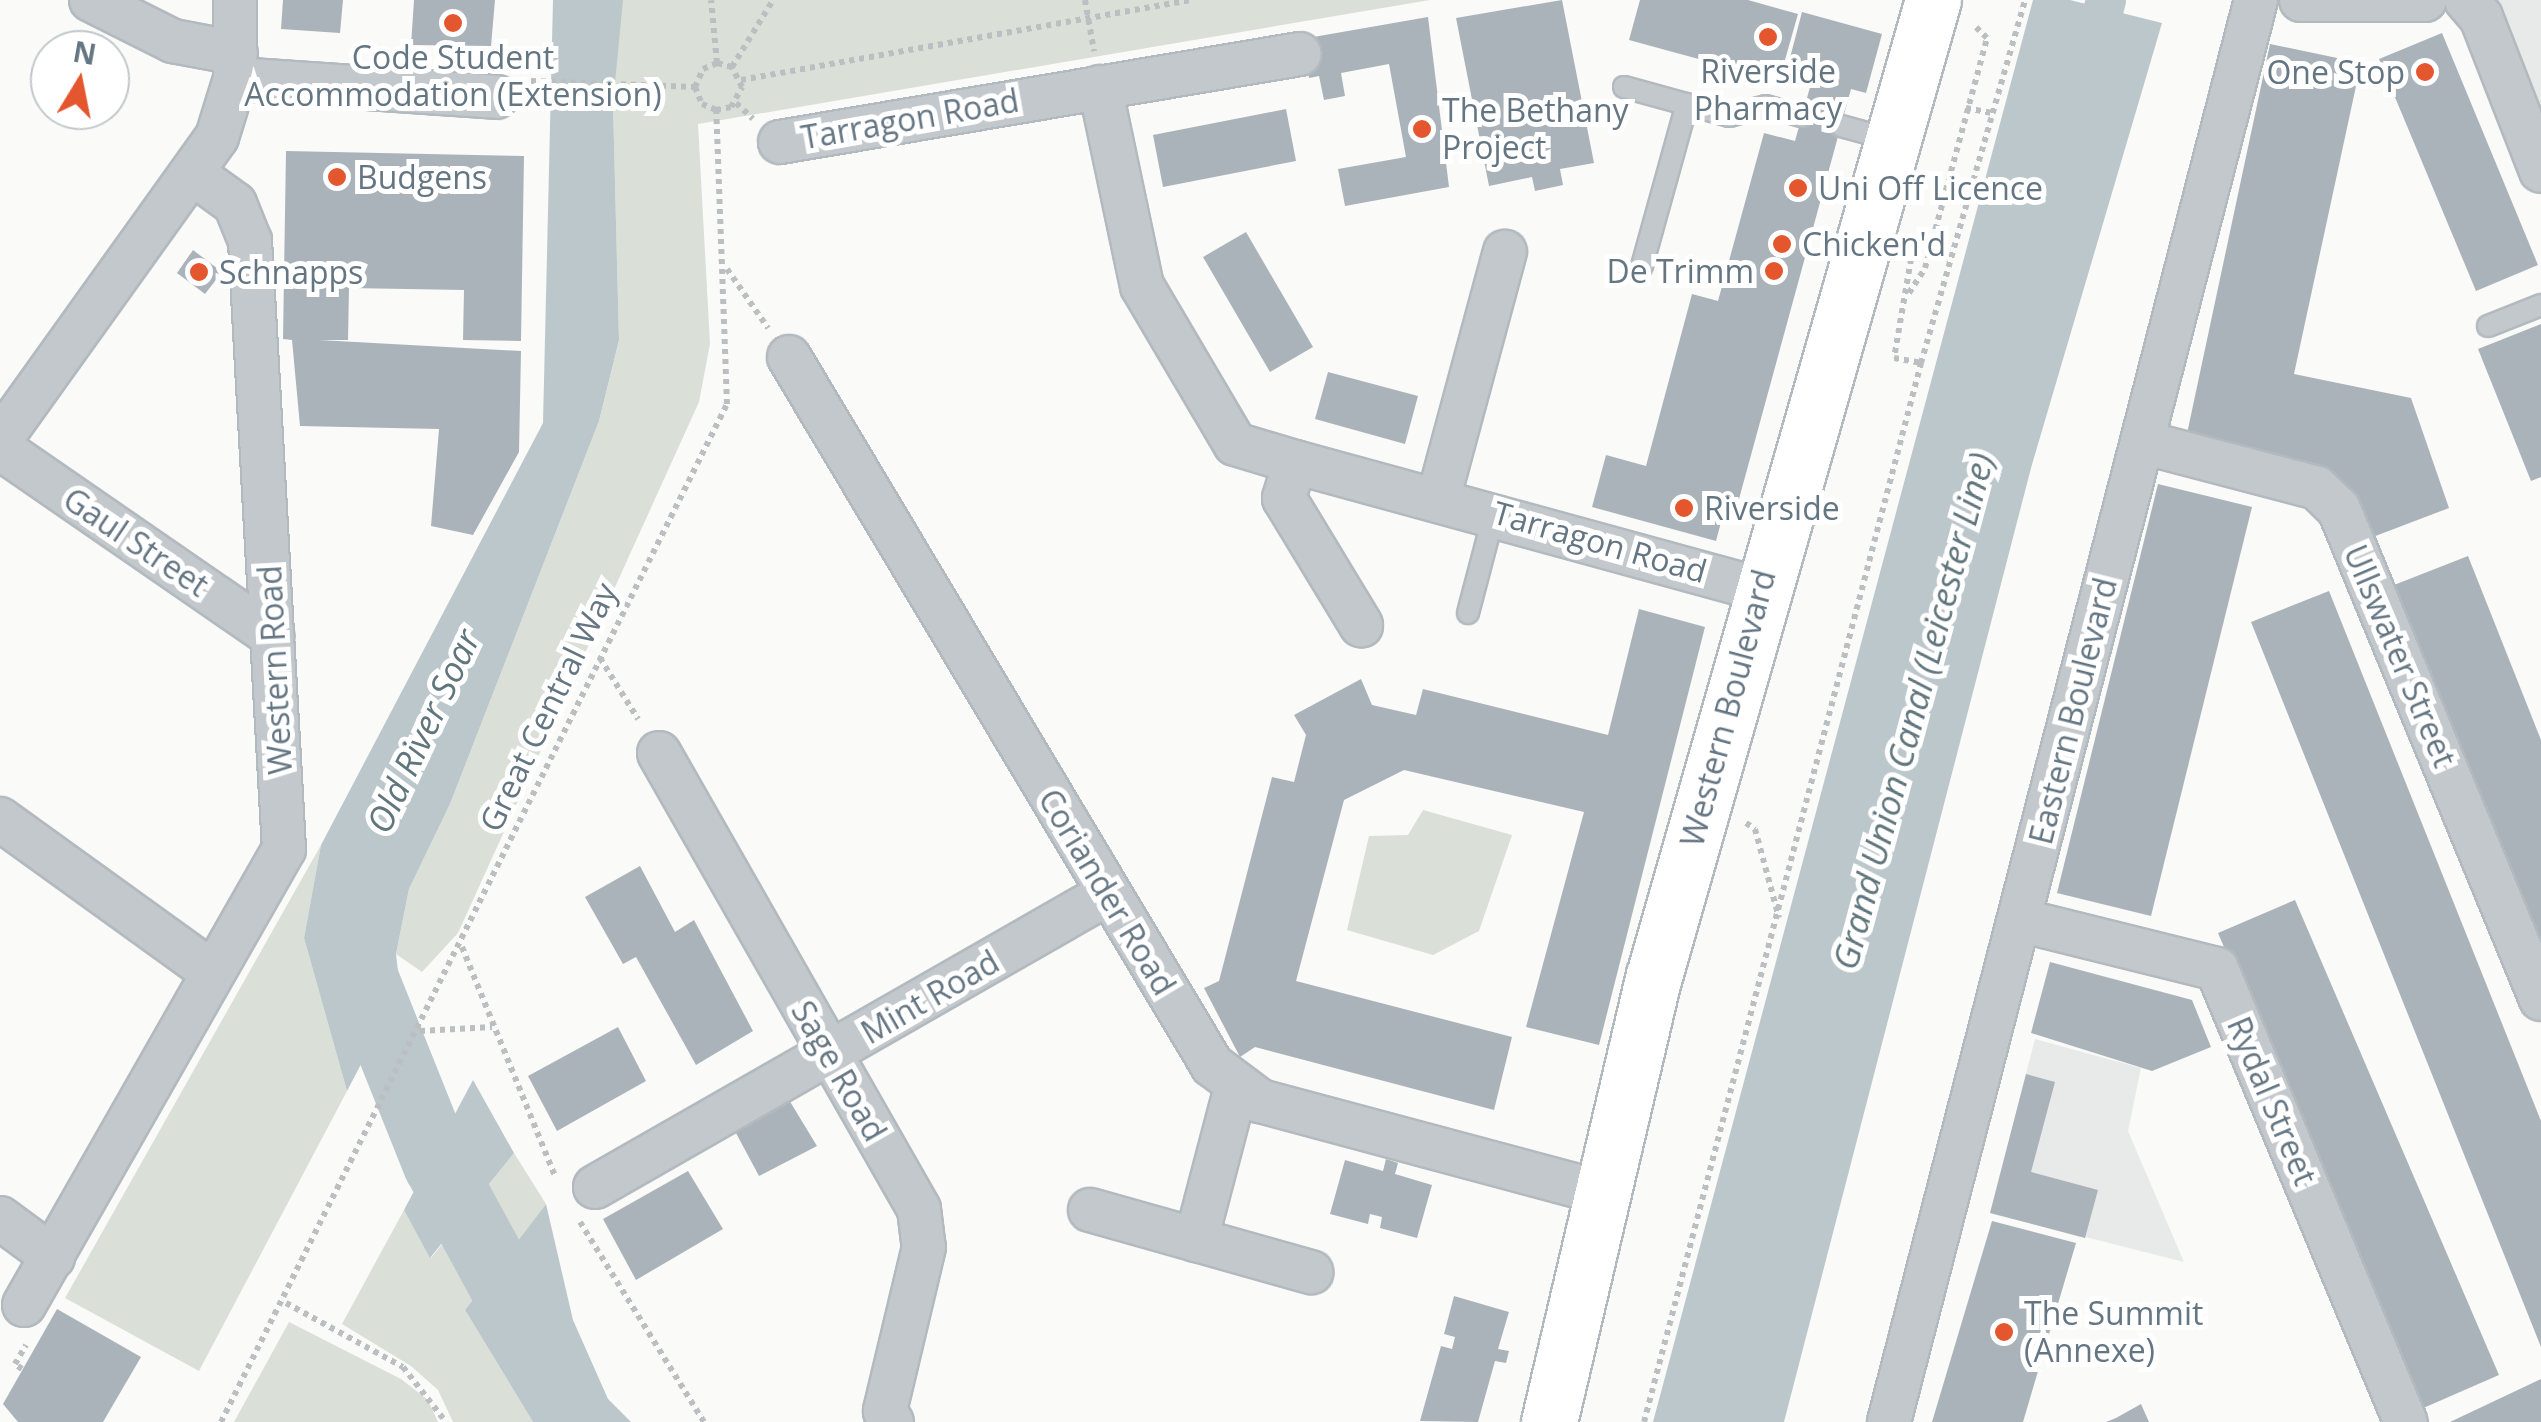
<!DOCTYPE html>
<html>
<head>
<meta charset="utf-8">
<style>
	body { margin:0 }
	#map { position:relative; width:2541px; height:1422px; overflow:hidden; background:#fafaf8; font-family:"Open Sans",sans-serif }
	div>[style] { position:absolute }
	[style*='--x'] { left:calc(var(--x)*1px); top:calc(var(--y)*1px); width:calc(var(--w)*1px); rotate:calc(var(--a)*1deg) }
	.built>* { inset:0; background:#e8e9e9 }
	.green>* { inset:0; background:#dadfd7 }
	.water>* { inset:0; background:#bbc7cb }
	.canal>* { height:40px; margin:-20px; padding:0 20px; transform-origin:20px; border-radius:20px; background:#bbc7cb }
	.river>* { height:70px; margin:-35px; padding:0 35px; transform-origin:35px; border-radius:35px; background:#bbc7cb }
	.building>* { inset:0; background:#aab3b9 }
	.path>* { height:6px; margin-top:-3px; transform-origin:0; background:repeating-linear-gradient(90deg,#bbbfc2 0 5px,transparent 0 10px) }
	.roads { filter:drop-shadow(2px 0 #b3babf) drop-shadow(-2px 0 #b3babf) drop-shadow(0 2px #b3babf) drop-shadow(0 -2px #b3babf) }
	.lane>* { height:20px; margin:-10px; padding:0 10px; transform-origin:10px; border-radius:10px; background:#c3c8cc }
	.street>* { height:42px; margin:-21px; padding:0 21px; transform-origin:21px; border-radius:21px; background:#c3c8cc }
	.secondary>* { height:55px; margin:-27.5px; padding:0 27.5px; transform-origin:27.5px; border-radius:27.5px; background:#fff }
	.dots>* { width:28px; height:28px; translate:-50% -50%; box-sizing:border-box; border:5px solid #fff; border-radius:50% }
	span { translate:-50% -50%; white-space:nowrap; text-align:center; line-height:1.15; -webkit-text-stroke:10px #fff; paint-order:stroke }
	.poi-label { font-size:32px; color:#657683 }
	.right { translate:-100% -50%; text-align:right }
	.left { translate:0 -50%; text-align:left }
	.street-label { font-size:32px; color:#657683 }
	.water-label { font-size:35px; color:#60757c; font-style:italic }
	.north { position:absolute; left:30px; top:30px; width:100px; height:100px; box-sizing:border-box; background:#fff; border:2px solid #c1c8cd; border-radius:50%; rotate:10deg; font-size:28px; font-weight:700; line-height:40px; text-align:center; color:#657683 }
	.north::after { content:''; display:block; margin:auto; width:35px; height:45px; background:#e4572e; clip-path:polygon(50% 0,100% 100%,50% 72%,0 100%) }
</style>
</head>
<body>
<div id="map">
	<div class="built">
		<div style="clip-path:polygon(2488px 0,2541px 0,2541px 137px)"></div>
		<div style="clip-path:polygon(2035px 1039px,2141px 1068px,2128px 1131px,2184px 1262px,1990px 1213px)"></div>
	</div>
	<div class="green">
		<div style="clip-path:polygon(620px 0,1430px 0,698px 124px,710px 344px,699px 402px,458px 933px,422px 972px,396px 954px,409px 889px,450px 804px,599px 421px,619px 340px,613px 103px)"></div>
		<div style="clip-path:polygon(1423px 810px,1512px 835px,1479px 931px,1433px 955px,1347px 930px,1369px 836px,1408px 835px)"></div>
		<div style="clip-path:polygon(321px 845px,304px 938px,347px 1091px,199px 1371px,65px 1298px)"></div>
		<div style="clip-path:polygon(514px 1153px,546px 1204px,465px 1310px,533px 1422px,453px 1422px,438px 1390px,411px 1366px,342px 1324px,404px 1210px,431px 1258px)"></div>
		<div style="clip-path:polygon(289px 1322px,401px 1379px,428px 1400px,438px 1422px,234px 1422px)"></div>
	</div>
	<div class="water">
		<div style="clip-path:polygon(553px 0,623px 0,613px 103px,619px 340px,599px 421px,450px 804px,409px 889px,396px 954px,400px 990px,347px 1091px,304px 938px,321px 845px,543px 423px)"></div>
		<div style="clip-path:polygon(2033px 0,2070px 0,2162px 23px,2031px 468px,1784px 1422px,1653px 1422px)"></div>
		<div style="clip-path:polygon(473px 1080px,514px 1153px,430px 1258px,404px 1210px)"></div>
		<div style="clip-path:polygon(546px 1204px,573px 1320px,608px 1399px,631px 1422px,533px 1422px,465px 1310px)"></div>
	</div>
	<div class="canal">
		<div style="--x:2090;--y:62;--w:64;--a:-75.5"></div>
	</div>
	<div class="river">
		<div style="--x:347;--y:937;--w:245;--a:68.2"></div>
		<div style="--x:438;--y:1164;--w:294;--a:61.5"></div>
	</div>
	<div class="building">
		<div style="clip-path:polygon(283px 0,343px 0,340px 33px,281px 29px)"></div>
		<div style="clip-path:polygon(414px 0,495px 0,491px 46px,411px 45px)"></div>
		<div style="clip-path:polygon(1562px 0,1594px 163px,1560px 169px,1563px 185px,1535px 191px,1532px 177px,1489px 186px,1456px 18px)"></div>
		<div style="clip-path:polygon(1640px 0,1748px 0,1798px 14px,1779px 81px,1629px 40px)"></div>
		<div style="clip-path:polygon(1802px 12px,1882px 34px,1866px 93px,1851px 89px,1739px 499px,1728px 496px,1716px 541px,1592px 507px,1606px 455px,1646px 466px,1692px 294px,1718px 301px,1764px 133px,1795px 141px,1812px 80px,1786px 73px)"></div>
		<div style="clip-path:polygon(1428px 17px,1449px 187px,1345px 206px,1338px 169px,1406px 157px,1389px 64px,1341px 73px,1345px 96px,1324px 100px,1319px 76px,1309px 78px,1302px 39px)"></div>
		<div style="clip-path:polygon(2442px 33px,2538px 265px,2476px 291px,2379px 59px)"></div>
		<div style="clip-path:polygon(2270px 44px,2361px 63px,2294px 374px,2411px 398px,2449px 508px,2357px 543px,2330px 479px,2185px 443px)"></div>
		<div style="clip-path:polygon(1286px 109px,1296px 161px,1163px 187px,1153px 135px)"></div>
		<div style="clip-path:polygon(286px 151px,524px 156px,521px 341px,463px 340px,464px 290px,349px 288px,348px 340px,319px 340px,521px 351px,519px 452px,473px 535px,431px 526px,439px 429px,300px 426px,292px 340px,283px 339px)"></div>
		<div style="clip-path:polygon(1246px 232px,1313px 347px,1270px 372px,1203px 257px)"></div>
		<div style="clip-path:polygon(193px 250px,222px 272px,205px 294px,177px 273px)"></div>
		<div style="clip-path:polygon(2541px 324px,2541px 477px,2531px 481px,2478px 349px)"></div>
		<div style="clip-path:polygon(1328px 372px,1418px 396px,1405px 444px,1315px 419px)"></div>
		<div style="clip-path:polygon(2158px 484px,2252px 507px,2151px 916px,2057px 893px)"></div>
		<div style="clip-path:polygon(2468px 556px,2541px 740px,2541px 954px,2394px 585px)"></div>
		<div style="clip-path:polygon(2329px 591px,2541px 1121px,2541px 1347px,2251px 622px)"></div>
		<div style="clip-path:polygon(1639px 609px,1705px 627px,1599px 1045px,1526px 1027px,1584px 812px,1404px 770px,1344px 800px,1296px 981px,1512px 1037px,1494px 1110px,1255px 1047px,1240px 1057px,1204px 988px,1219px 981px,1272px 777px,1294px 782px,1306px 735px,1294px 715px,1361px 679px,1372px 705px,1416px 715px,1423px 689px,1608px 735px)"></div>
		<div style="clip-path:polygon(640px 866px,675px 932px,694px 920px,753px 1031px,696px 1065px,636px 957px,623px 964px,585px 897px)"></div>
		<div style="clip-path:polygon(2295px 900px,2499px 1375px,2421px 1409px,2218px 933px)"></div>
		<div style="clip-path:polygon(2050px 962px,2192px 1000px,2211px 1047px,2152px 1071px,2031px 1033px)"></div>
		<div style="clip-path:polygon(618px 1027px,646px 1081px,557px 1131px,528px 1076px)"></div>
		<div style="clip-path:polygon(2026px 1074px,2055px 1082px,2031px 1172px,2098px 1190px,2085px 1238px,1990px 1213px)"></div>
		<div style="clip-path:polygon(783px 1090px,817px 1146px,759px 1176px,729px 1120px)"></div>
		<div style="clip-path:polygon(1386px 1159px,1398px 1163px,1395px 1174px,1432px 1185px,1417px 1238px,1380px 1228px,1382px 1217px,1370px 1214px,1368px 1224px,1330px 1214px,1345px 1160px,1383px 1171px)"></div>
		<div style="clip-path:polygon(688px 1171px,723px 1229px,636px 1280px,603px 1219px)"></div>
		<div style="clip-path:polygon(1992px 1221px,2076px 1243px,2023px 1422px,1932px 1422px)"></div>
		<div style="clip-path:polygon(1454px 1296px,1509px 1312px,1498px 1349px,1509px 1351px,1506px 1363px,1495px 1361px,1478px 1422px,1420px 1421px,1441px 1346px,1452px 1349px,1455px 1337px,1444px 1334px)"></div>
		<div style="clip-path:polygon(57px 1309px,141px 1357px,103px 1422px,18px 1422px,3px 1404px)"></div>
		<div style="clip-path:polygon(2541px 1379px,2541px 1422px,2450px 1422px)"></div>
		<div style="clip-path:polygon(2141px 1404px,2149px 1422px,2106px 1422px,2116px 1418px)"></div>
	</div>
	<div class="path">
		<div style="--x:1085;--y:0;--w:52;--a:80"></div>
		<div style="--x:732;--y:67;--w:79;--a:-58.5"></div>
		<div style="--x:741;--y:80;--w:458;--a:-10.1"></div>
		<div style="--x:531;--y:81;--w:164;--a:2.1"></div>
		<div style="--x:695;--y:87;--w:20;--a:-66"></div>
		<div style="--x:703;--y:69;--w:15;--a:-23"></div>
		<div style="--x:695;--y:87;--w:18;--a:68"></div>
		<div style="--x:702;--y:104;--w:15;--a:23"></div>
		<div style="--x:736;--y:103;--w:23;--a:43"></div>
		<div style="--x:1966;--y:108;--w:25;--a:11"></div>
		<div style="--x:1911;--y:259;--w:100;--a:99.7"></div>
		<div style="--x:1894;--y:358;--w:27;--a:10"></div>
		<div style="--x:727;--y:269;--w:72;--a:55.2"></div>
		<div style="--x:1909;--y:293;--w:30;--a:-57"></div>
		<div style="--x:1925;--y:268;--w:238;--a:-74.9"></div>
		<div style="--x:1987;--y:38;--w:18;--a:-135"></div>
		<div style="--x:600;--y:658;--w:72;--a:58.1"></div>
		<div style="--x:1746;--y:823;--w:11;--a:34"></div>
		<div style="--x:1755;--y:829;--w:92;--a:74.9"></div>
		<div style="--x:462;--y:947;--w:247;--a:67.9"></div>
		<div style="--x:420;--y:1031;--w:72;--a:-3.2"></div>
		<div style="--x:580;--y:1222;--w:235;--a:58.2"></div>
		<div style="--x:286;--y:1303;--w:133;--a:28.7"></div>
		<div style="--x:403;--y:1367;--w:70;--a:52"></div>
		<div style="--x:22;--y:1369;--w:9;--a:-144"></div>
		<div style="--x:15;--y:1364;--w:22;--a:-60"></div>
		<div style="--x:221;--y:1422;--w:1137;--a:-63.57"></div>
		<div style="--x:727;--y:404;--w:294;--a:-92.1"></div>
		<div style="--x:716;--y:110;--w:15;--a:-11"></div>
		<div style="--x:731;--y:107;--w:23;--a:-61"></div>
		<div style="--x:742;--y:87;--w:22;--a:-117"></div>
		<div style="--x:732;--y:67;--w:16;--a:-165"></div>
		<div style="--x:717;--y:63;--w:63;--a:-95.4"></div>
		<div style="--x:1644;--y:1422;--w:1095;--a:-75.34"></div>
		<div style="--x:1921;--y:363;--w:378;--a:-74"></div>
	</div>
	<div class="roads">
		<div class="lane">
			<div style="--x:1624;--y:87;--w:109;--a:15.4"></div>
			<div style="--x:1729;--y:116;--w:38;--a:-15"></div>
			<div style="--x:1766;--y:106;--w:37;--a:16"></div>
			<div style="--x:1841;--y:126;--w:50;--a:15.2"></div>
			<div style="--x:1642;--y:266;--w:168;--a:-74.5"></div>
			<div style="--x:2488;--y:326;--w:57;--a:-21.6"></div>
			<div style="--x:1468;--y:613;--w:102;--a:-75.3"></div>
		</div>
		<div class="street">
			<div style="--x:91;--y:0;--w:92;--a:26.6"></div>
			<div style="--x:173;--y:41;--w:64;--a:10.8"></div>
			<div style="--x:2301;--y:0;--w:124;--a:0"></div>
			<div style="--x:2466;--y:0;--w:23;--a:49"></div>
			<div style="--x:2481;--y:17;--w:165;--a:68.7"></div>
			<div style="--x:235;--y:79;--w:262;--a:3.9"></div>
			<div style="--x:1100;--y:87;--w:203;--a:78.1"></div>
			<div style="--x:1142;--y:286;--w:183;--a:59.5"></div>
			<div style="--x:1235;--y:444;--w:63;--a:16.7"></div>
			<div style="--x:1295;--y:462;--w:38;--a:107"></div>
			<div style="--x:1284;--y:498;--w:149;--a:58.8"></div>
			<div style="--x:780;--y:142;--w:527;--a:-9.61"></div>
			<div style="--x:789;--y:357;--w:825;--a:59.14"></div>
			<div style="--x:1212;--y:1065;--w:60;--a:36.9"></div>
			<div style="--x:1260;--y:1101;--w:358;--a:15"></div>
			<div style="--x:0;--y:440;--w:373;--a:-54.4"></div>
			<div style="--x:217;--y:137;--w:61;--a:-72.8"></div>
			<div style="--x:235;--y:79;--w:79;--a:-90"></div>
			<div style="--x:2142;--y:442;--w:181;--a:14.7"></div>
			<div style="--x:2317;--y:488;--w:30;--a:44"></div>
			<div style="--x:2339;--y:509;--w:530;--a:67.6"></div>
			<div style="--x:0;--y:448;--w:331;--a:34.6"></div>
			<div style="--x:1295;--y:462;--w:482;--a:15.3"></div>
			<div style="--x:1439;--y:496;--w:253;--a:-74.9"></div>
			<div style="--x:659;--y:753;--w:525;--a:60.31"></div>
			<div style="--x:919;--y:1209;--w:38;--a:83"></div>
			<div style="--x:924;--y:1247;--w:169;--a:103.4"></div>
			<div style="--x:885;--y:1411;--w:13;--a:58"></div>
			<div style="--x:0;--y:819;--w:261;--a:35.8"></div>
			<div style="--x:2019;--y:920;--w:204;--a:13.9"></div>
			<div style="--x:2217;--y:969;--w:491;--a:67.4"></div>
			<div style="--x:595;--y:1187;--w:590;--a:-29.78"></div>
			<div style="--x:1090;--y:1210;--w:230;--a:15.7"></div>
			<div style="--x:0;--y:1218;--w:66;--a:36.3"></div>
			<div style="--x:1196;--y:1240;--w:157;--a:-75.3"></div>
			<div style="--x:24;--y:1305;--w:525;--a:-60.31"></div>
			<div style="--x:284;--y:849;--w:609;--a:-93.2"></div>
			<div style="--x:250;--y:241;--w:40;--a:-112"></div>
			<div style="--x:235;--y:204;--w:49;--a:-144.1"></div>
			<div style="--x:1889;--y:1422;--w:1469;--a:-75.53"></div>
		</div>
		<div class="secondary">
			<div style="--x:1549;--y:1422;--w:458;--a:-76.8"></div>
			<div style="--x:1654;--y:976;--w:1015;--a:-74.05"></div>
		</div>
	</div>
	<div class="dots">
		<div style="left:453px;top:23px;background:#e4572e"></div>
		<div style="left:1768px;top:37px;background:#e4572e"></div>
		<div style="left:2425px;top:72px;background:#e4572e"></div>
		<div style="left:1422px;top:129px;background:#e4572e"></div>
		<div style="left:337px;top:177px;background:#e4572e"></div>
		<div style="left:1798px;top:188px;background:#e4572e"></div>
		<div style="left:1782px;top:244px;background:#e4572e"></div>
		<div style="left:1774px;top:271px;background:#e4572e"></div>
		<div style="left:199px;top:272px;background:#e4572e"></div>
		<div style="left:1684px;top:508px;background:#e4572e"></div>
		<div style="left:2004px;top:1332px;background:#e4572e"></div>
	</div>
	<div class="poi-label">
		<span style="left:453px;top:76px">Code Student<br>Accommodation (Extension)</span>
		<span style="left:1768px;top:90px">Riverside<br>Pharmacy</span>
		<span class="right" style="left:2405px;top:72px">One Stop</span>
		<span class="left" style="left:1442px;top:129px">The Bethany<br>Project</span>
		<span class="left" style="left:357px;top:177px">Budgens</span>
		<span class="left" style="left:1818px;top:188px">Uni Off Licence</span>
		<span class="left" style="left:1802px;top:244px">Chicken'd</span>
		<span class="right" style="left:1754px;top:271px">De Trimm</span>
		<span class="left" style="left:219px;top:272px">Schnapps</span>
		<span class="left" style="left:1704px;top:508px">Riverside</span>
		<span class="left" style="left:2024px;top:1332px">The Summit<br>(Annexe)</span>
	</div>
	<div class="street-label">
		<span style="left:910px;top:119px;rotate:-10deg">Tarragon Road</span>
		<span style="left:136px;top:542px;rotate:34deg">Gaul Street</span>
		<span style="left:1600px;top:542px;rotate:16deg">Tarragon Road</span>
		<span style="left:2400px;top:656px;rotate:67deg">Ullswater Street</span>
		<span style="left:275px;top:670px;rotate:-93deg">Western Road</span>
		<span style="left:548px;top:707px;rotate:-64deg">Great Central Way</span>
		<span style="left:1728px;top:708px;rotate:-75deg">Western Boulevard</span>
		<span style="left:2073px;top:711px;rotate:-76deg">Eastern Boulevard</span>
		<span style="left:1107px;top:892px;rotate:59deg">Coriander Road</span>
		<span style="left:930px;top:997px;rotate:-30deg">Mint Road</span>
		<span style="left:839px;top:1071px;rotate:60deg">Sage Road</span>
		<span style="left:2272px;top:1101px;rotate:67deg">Rydal Street</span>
	</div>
	<div class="water-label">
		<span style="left:1913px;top:711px;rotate:-75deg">Grand Union Canal (Leicester Line)</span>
		<span style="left:423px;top:731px;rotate:-65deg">Old River Soar</span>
	</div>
	<div class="north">N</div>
</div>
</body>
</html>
